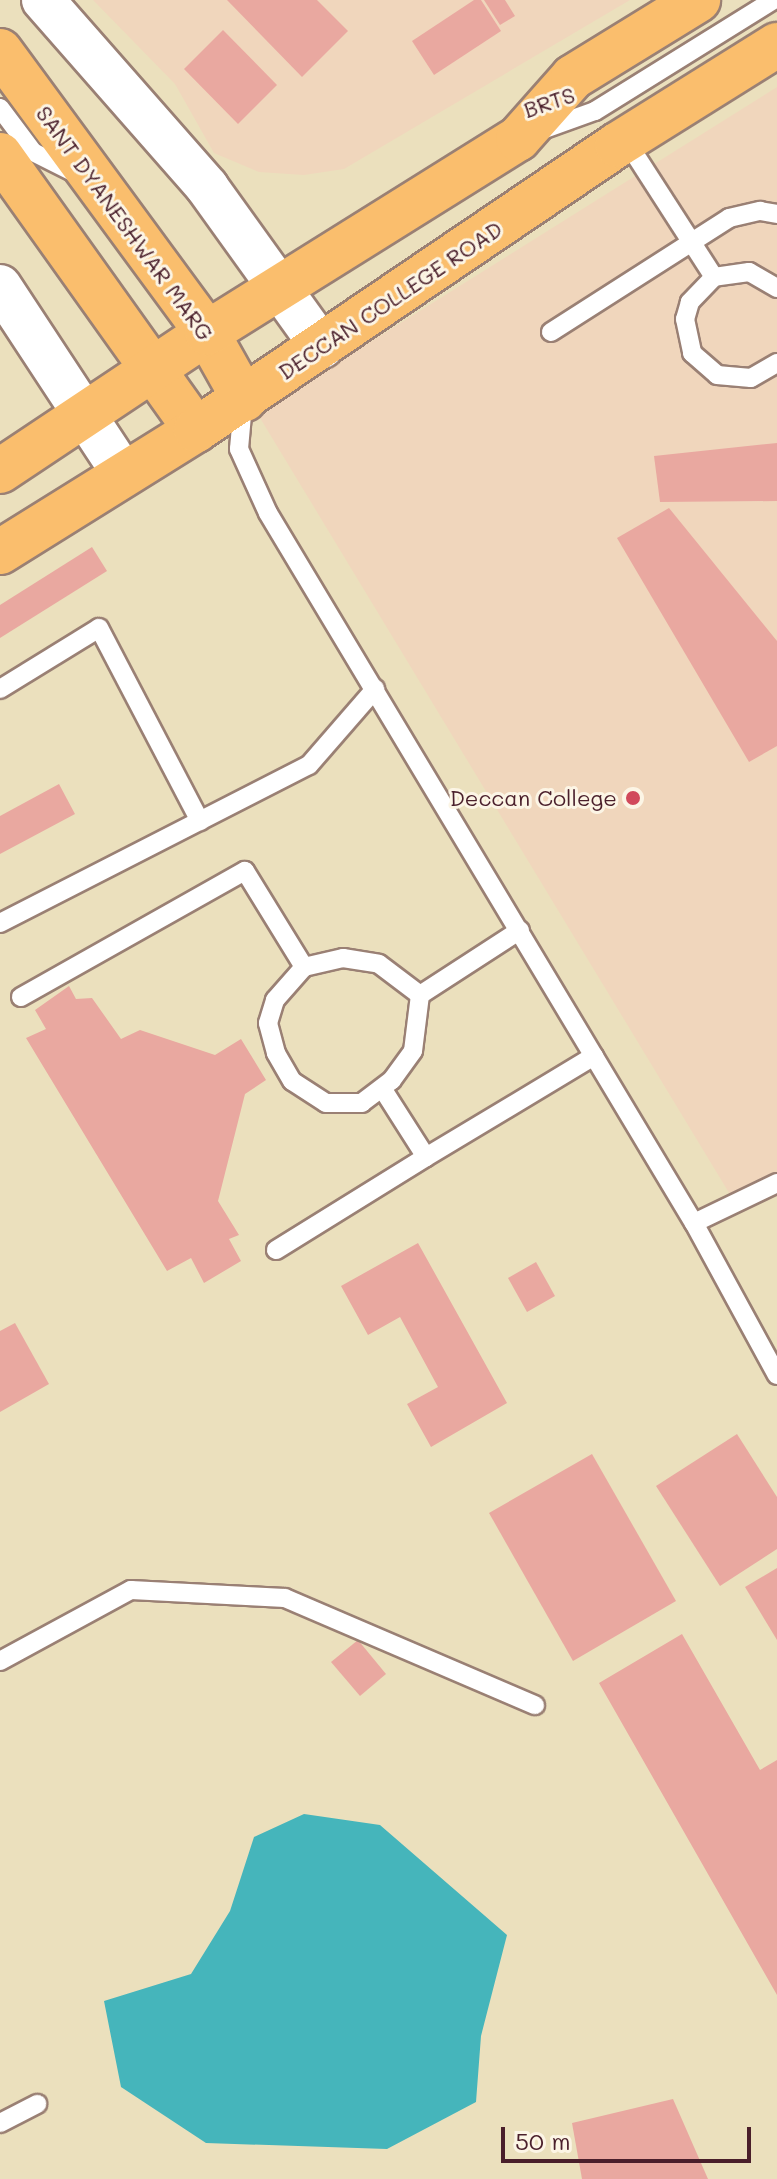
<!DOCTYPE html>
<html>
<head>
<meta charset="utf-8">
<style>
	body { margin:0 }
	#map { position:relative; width:777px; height:2179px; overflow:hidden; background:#ebe0bd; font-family:Mali,sans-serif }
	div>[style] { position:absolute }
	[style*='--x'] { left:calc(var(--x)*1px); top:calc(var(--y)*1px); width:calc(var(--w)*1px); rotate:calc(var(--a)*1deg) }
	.built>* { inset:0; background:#f0d6bc }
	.water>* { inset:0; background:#45b5bb }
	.building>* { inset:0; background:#e9a8a0 }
	.roads { filter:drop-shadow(2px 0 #9a8074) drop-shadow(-2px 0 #9a8074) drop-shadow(0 2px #9a8074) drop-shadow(0 -2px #9a8074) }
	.service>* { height:18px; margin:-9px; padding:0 9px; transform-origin:9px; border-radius:9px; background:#fff }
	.tertiary>* { height:42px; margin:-21px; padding:0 21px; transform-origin:21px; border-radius:21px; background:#fff }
	.primary>* { height:44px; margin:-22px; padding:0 22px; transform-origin:22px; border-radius:22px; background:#fabe6d }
	.dots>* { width:22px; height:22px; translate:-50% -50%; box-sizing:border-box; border:4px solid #fcf5e5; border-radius:50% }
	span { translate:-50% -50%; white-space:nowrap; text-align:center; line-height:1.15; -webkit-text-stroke:6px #fcf5e5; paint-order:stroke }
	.street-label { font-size:22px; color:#4a1f2b }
	.poi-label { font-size:22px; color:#4a1f2b }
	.right { translate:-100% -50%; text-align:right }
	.scale { position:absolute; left:501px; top:2127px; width:250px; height:36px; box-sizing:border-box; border:4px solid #4a1f2b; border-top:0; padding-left:10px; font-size:24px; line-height:28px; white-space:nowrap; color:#4a1f2b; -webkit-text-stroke:6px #fcf5e5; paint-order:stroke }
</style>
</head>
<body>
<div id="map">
	<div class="built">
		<div style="clip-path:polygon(93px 0,630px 0,344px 169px,304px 175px,259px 172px,214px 153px,175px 84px)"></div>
		<div style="clip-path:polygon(777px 87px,777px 1182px,737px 1206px,257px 413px)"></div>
	</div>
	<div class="water">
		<div style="clip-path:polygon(304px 1814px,380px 1825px,507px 1935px,481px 2036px,476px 2102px,387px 2149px,206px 2143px,121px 2087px,104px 2001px,191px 1974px,230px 1911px,254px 1837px)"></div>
	</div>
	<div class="building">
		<div style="clip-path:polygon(227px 0,317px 0,348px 31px,302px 77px)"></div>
		<div style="clip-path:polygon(474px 0,481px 0,501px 31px,434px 75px,412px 41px)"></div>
		<div style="clip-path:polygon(484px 0,505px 0,515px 16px,500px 25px)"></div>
		<div style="clip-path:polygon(223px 30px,277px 85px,238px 124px,184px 69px)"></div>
		<div style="clip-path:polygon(777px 443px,777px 501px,660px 502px,654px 456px)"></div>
		<div style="clip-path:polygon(669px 508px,777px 641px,777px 746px,749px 762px,617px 538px)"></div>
		<div style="clip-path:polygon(92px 547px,107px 571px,0 638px,0 605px)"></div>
		<div style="clip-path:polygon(59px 784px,75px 814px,0 854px,0 816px)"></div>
		<div style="clip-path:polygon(69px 986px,76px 999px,92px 998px,121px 1039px,140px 1030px,215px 1055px,241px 1039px,266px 1080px,245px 1094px,218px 1201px,239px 1235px,229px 1239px,241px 1261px,204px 1283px,191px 1258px,167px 1271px,26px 1038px,46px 1029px,35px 1010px)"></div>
		<div style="clip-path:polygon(418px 1243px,507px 1403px,431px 1447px,407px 1404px,438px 1387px,400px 1317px,368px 1335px,341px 1286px)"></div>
		<div style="clip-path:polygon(536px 1262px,555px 1296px,527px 1312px,508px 1278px)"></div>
		<div style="clip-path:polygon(15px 1323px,49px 1384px,0 1412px,0 1331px)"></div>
		<div style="clip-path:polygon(737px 1434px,777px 1497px,777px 1549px,720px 1586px,656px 1486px)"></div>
		<div style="clip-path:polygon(592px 1454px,676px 1601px,573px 1661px,489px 1513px)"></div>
		<div style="clip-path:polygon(777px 1568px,777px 1640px,745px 1587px)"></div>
		<div style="clip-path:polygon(682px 1634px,760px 1770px,777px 1760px,777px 1995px,599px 1683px)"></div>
		<div style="clip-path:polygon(358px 1640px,386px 1674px,360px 1696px,331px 1662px)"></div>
		<div style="clip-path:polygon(673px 2099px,708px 2179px,582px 2179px,572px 2123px)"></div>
	</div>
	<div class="roads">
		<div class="service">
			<div style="--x:0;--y:108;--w:55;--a:53.1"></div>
			<div style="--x:33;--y:152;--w:49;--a:26.6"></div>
			<div style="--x:539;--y:131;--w:59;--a:-19.7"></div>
			<div style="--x:595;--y:111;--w:210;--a:-31.9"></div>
			<div style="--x:625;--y:139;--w:164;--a:57.2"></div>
			<div style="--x:777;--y:288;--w:32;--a:-150"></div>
			<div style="--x:749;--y:272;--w:35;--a:172"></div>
			<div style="--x:714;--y:277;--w:35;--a:134"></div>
			<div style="--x:690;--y:302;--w:18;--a:106"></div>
			<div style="--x:685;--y:319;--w:35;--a:78"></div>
			<div style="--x:692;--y:353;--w:33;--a:41"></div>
			<div style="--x:717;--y:375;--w:34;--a:5"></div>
			<div style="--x:751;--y:378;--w:30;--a:-30"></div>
			<div style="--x:551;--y:332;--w:211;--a:-32.6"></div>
			<div style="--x:729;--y:218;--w:32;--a:-13"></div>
			<div style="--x:760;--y:211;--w:17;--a:10"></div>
			<div style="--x:243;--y:404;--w:45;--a:95.1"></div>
			<div style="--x:239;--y:449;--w:70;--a:65.6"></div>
			<div style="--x:268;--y:513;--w:828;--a:59.04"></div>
			<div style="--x:694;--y:1223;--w:173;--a:61.4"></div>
			<div style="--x:0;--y:689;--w:116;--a:-31.6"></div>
			<div style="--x:99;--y:628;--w:218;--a:62.4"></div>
			<div style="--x:0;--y:923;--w:347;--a:-27.1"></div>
			<div style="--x:309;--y:765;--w:101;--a:-49"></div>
			<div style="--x:420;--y:995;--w:56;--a:97.1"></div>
			<div style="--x:413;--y:1051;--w:36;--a:126"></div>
			<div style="--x:392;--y:1080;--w:38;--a:143"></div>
			<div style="--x:362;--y:1103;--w:36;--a:180"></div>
			<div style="--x:326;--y:1103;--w:40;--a:-147.1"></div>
			<div style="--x:292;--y:1081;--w:32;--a:-120"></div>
			<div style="--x:276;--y:1053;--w:31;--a:-105"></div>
			<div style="--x:268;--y:1023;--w:24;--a:-73"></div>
			<div style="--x:275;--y:1000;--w:44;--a:-48.7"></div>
			<div style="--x:304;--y:967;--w:40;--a:-13"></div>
			<div style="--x:343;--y:958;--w:36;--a:9"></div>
			<div style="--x:379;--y:964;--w:51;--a:37.1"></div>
			<div style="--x:420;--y:995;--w:119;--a:-33"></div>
			<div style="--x:21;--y:997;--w:257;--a:-29.4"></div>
			<div style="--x:245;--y:871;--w:113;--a:58.4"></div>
			<div style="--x:382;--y:1088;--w:82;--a:57.5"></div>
			<div style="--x:426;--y:1157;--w:196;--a:-31"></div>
			<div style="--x:694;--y:1223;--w:92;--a:-25.7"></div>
			<div style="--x:276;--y:1250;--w:176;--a:-31.8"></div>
			<div style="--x:0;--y:1661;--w:149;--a:-28.5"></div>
			<div style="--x:131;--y:1590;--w:154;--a:3"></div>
			<div style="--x:285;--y:1598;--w:272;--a:23.2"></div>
			<div style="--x:0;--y:2123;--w:42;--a:-27.2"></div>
		</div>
		<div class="tertiary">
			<div style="--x:43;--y:0;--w:249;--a:48.7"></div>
			<div style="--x:207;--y:187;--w:197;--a:54.3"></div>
			<div style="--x:0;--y:286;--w:226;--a:56.7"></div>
		</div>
		<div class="primary">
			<div style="--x:0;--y:51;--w:350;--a:53.7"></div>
			<div style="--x:207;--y:333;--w:76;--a:60.7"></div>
			<div style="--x:0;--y:155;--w:338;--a:54.5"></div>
			<div style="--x:0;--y:471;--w:249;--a:-33.7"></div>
			<div style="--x:207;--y:333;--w:367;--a:-32"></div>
			<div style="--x:518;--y:139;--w:83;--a:-48.4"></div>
			<div style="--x:573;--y:77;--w:147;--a:-31.6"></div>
			<div style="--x:0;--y:552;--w:231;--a:-31.9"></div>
			<div style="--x:196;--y:430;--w:508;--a:-34.1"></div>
			<div style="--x:617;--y:145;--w:189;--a:-32"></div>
		</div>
	</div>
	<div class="dots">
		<div style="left:633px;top:798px;background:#d1495b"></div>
	</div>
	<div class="street-label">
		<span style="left:549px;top:102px;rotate:-19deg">BRTS</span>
		<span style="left:125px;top:223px;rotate:54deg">SANT DYANESHWAR MARG</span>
		<span style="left:390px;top:300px;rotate:-34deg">DECCAN COLLEGE ROAD</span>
	</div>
	<div class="poi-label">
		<span class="right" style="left:617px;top:798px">Deccan College</span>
	</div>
	<div class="scale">50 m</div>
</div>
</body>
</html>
